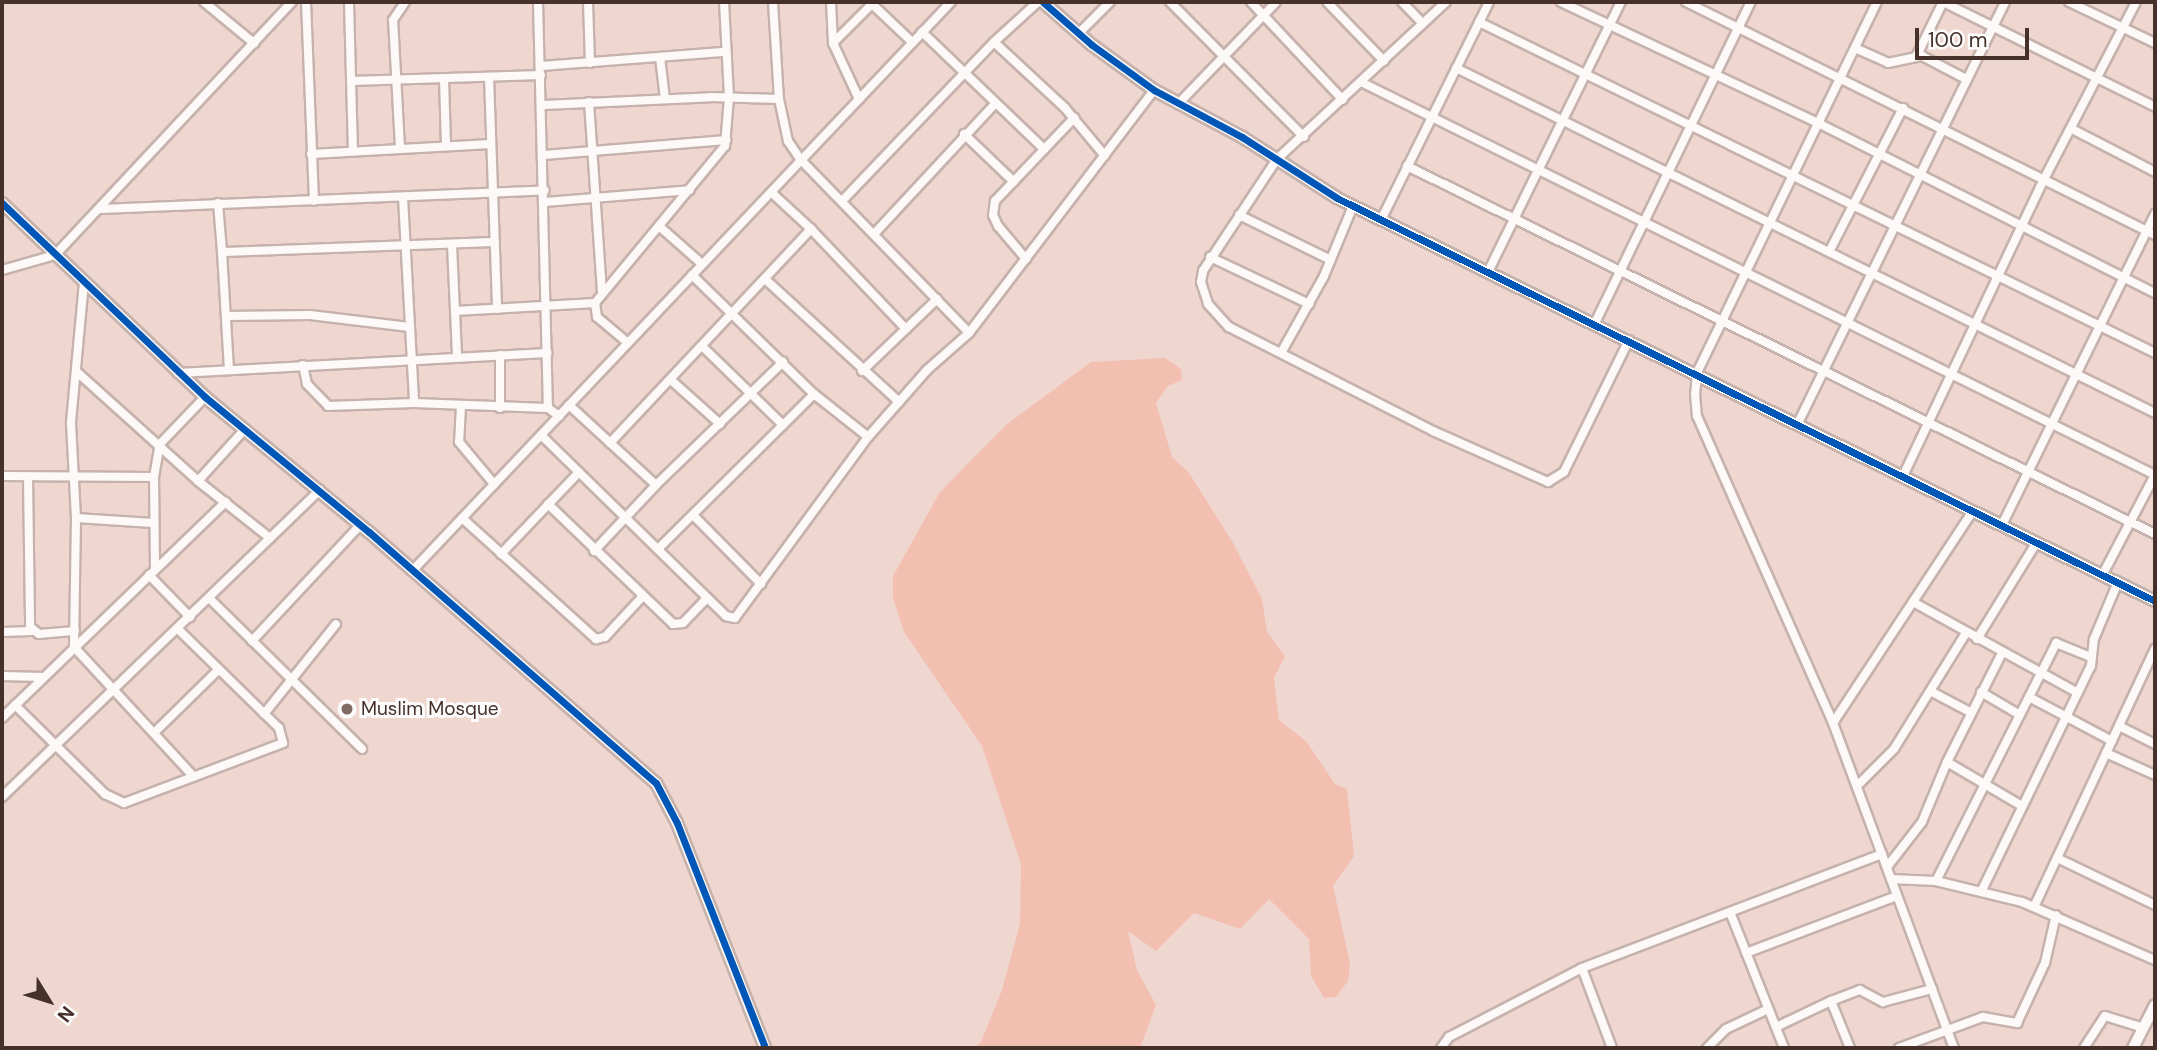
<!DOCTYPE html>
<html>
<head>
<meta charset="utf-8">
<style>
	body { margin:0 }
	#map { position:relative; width:2157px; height:1050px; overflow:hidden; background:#efd7d0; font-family:"DM Sans",sans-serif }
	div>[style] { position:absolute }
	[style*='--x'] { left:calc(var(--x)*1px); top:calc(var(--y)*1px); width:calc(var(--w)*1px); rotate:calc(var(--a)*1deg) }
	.green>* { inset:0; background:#f2bfb1 }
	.roads { filter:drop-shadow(2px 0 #c6b2ac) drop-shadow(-2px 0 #c6b2ac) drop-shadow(0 2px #c6b2ac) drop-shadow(0 -2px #c6b2ac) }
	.minor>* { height:8px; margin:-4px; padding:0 4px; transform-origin:4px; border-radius:4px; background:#fdf9f8 }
	.tertiary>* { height:10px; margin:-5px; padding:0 5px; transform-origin:5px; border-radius:5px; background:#fdf9f8 }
	.cycleway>* { height:7px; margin:-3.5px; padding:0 3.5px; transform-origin:3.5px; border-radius:3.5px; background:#0057b8 }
	.dots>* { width:19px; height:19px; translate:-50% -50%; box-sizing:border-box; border:4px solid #fcfcfc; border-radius:50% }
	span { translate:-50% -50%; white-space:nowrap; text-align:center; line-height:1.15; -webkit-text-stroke:6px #fcfcfc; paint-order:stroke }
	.poi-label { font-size:19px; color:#45302a }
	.left { translate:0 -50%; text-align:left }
	.frame { position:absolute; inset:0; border:4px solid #45302a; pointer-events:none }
	.north { position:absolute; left:14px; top:966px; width:70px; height:70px; -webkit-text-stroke:5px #fcfcfc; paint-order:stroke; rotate:128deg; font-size:19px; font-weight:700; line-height:28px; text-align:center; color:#45302a }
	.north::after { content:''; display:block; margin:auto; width:24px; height:32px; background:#45302a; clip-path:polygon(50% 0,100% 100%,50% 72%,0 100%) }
	.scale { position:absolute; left:1915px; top:28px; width:114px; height:32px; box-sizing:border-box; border:4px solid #45302a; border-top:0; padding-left:9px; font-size:21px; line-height:24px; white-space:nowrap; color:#45302a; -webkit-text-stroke:5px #fcfcfc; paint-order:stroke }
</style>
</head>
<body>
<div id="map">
	<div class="green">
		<div style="clip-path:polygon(1165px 358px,1181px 369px,1182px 380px,1168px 386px,1156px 403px,1172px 457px,1189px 473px,1232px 541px,1262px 599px,1267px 632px,1285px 656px,1274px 678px,1279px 720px,1306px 741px,1335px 784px,1347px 789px,1354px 856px,1333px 886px,1350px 964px,1348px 981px,1336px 997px,1324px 998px,1311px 976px,1309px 939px,1269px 899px,1240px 929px,1194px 913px,1156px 951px,1128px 931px,1137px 970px,1156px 1005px,1140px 1048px,974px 1048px,981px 1042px,1002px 990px,1020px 924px,1021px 864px,982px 746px,904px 632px,893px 598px,893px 576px,940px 492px,1006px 425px,1091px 362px)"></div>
	</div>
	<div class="roads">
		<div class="minor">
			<div style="--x:204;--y:2;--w:65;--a:39.4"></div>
			<div style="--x:306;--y:2;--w:199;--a:87.7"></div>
			<div style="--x:349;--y:2;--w:79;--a:88.5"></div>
			<div style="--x:538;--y:2;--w:406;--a:88.6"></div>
			<div style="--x:548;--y:408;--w:14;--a:36"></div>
			<div style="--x:588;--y:2;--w:61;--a:88.1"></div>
			<div style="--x:773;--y:2;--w:97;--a:86.5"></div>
			<div style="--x:779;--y:99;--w:43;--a:77.9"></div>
			<div style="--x:788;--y:141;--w:23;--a:56"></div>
			<div style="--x:801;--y:160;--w:241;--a:45.8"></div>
			<div style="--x:831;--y:2;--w:41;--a:87.2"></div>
			<div style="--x:833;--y:43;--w:62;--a:65.1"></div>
			<div style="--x:1170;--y:2;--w:190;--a:45.2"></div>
			<div style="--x:1251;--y:2;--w:134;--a:46.8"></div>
			<div style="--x:1327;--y:2;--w:82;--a:46"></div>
			<div style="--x:1402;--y:2;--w:30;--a:46"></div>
			<div style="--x:1446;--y:2;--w:231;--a:137.1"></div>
			<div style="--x:1277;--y:159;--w:134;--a:123.5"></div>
			<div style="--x:1203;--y:271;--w:11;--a:100"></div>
			<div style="--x:1201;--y:282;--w:23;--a:72"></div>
			<div style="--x:1208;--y:304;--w:31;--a:48"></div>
			<div style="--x:1229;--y:327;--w:229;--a:27"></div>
			<div style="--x:1433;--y:431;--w:126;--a:23.9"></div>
			<div style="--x:1548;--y:482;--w:19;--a:-32"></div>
			<div style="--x:1564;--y:472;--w:147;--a:-63.8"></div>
			<div style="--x:1561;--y:2;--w:284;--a:25.2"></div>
			<div style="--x:1818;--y:123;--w:377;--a:26.8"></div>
			<div style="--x:1686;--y:2;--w:524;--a:26.42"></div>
			<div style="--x:1877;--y:2;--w:412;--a:115.9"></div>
			<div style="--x:1697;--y:373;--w:21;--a:95"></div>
			<div style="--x:1695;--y:394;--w:22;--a:85"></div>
			<div style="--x:1697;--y:416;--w:336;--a:66.1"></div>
			<div style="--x:1833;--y:723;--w:347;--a:69.6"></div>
			<div style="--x:1943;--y:2;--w:237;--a:26.3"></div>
			<div style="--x:2069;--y:2;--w:95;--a:25.5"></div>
			<div style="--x:872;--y:4;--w:55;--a:43.5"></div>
			<div style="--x:1479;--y:22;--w:753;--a:26.09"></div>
			<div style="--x:922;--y:32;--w:169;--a:43.8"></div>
			<div style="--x:1078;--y:34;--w:45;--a:-45"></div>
			<div style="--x:994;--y:42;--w:97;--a:42.9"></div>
			<div style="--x:1065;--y:108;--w:62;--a:50.2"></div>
			<div style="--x:833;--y:43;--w:58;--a:-45"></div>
			<div style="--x:1855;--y:48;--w:36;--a:24"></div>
			<div style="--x:1888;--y:63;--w:35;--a:-12"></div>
			<div style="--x:1922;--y:56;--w:50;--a:27.6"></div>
			<div style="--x:1917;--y:55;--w:59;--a:-63.9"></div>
			<div style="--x:660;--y:57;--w:42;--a:83.2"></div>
			<div style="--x:541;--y:66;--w:185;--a:-4.4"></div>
			<div style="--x:1456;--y:68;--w:780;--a:26.27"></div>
			<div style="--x:489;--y:77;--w:232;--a:88"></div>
			<div style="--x:444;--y:78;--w:68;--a:88.3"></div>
			<div style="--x:1361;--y:82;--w:886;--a:26.33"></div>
			<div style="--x:2155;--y:475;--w:112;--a:117.7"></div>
			<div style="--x:589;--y:102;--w:191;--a:86.1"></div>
			<div style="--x:1178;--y:104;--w:141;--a:-46.1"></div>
			<div style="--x:544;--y:105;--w:167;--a:-2.7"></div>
			<div style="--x:711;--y:97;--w:68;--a:1.7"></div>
			<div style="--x:2072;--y:129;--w:93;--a:27.4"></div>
			<div style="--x:964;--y:134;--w:69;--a:43.8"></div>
			<div style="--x:400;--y:148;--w:128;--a:-93.1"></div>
			<div style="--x:393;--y:20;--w:22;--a:-56"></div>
			<div style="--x:353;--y:151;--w:70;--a:-91.6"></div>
			<div style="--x:351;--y:81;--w:190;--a:-1.8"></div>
			<div style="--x:311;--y:154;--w:180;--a:-3.2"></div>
			<div style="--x:544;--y:155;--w:183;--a:-4.7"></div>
			<div style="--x:1407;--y:166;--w:834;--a:26.2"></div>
			<div style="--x:403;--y:197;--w:206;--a:86.9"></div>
			<div style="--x:842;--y:201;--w:220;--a:-46.3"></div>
			<div style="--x:994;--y:42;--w:59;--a:-42.3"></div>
			<div style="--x:545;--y:202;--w:145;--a:-4.7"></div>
			<div style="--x:218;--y:203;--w:49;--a:85.3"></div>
			<div style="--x:222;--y:252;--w:273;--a:-2.1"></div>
			<div style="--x:99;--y:209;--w:446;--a:-2.4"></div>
			<div style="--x:1239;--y:215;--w:102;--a:26.1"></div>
			<div style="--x:1381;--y:220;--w:243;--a:-63.6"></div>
			<div style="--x:659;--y:226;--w:57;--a:41.5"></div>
			<div style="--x:811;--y:229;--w:138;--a:46.5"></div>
			<div style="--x:874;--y:234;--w:178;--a:-47.1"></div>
			<div style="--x:452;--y:245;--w:111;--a:87.4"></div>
			<div style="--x:222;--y:252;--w:117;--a:86.6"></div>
			<div style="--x:1829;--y:252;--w:162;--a:-62.8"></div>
			<div style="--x:1210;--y:257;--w:110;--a:25.4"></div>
			<div style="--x:1026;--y:259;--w:43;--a:-130.3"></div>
			<div style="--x:998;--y:226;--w:12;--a:-114"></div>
			<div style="--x:993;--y:215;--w:14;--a:-82"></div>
			<div style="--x:995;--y:201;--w:115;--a:-46.4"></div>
			<div style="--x:2;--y:270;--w:55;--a:-15.8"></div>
			<div style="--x:55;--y:255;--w:347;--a:-46.9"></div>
			<div style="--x:1489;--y:270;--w:299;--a:-63.8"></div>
			<div style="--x:692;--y:275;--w:170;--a:44.3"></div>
			<div style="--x:814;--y:394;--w:69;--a:38.5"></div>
			<div style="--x:765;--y:279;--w:182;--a:42.5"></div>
			<div style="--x:84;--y:282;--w:142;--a:95.3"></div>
			<div style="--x:71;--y:423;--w:95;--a:87"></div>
			<div style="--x:76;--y:518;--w:129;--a:90.9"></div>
			<div style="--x:74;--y:647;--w:176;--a:47.3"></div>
			<div style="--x:455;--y:311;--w:140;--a:-3.3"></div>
			<div style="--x:226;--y:316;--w:84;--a:-0.7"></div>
			<div style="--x:310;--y:315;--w:100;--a:6.9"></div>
			<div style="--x:1595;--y:323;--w:357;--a:-64.1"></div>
			<div style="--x:628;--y:343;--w:40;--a:-140"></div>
			<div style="--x:597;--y:317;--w:14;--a:-98"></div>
			<div style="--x:595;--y:303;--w:204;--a:-50.4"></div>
			<div style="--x:725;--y:146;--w:49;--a:-85.3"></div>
			<div style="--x:729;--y:97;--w:95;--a:-93"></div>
			<div style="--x:702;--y:346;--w:113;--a:44.3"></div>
			<div style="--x:1281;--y:353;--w:88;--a:-60.8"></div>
			<div style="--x:1324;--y:276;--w:76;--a:-67.5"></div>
			<div style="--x:303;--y:365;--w:19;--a:78"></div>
			<div style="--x:307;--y:384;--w:30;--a:46"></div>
			<div style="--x:328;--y:406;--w:86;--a:-2"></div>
			<div style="--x:414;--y:403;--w:134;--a:2.1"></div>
			<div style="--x:862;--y:371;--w:104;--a:-43.8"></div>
			<div style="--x:77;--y:372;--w:163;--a:42"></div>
			<div style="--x:198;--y:481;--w:92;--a:38.4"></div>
			<div style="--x:178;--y:373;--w:370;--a:-3.1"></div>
			<div style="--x:671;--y:380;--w:66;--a:41.9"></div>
			<div style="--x:569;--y:405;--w:118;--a:42.6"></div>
			<div style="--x:461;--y:406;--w:36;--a:93"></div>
			<div style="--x:459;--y:442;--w:55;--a:50.2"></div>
			<div style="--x:500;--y:408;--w:53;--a:-90"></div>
			<div style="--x:1798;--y:423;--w:469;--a:-63.8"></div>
			<div style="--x:541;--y:435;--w:259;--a:44.4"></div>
			<div style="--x:726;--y:616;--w:9;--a:13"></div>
			<div style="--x:735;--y:618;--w:225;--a:-53.7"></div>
			<div style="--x:868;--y:437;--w:89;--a:-48.6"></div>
			<div style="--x:927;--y:370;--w:56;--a:-41.4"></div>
			<div style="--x:969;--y:333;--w:305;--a:-52.7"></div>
			<div style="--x:610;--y:443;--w:294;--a:-46.8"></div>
			<div style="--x:811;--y:229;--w:54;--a:-137.2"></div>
			<div style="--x:2;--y:476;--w:152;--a:0.4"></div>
			<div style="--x:1903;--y:476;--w:329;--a:-64.6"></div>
			<div style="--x:2044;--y:179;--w:199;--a:-62.5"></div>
			<div style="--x:28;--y:477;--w:150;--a:89.2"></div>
			<div style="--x:30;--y:627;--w:11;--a:38"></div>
			<div style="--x:39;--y:634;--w:36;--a:-5"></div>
			<div style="--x:198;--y:481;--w:70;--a:-47.9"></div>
			<div style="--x:548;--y:504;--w:173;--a:43.8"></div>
			<div style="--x:673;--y:624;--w:10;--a:-6"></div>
			<div style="--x:683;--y:623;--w:35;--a:-46"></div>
			<div style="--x:693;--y:515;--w:97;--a:45.4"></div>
			<div style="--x:76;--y:518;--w:77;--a:3.7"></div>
			<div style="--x:462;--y:518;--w:181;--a:42.1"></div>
			<div style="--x:596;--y:639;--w:9;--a:-13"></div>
			<div style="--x:605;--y:637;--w:54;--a:-47.2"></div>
			<div style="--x:2002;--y:525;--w:347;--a:-63.8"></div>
			<div style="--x:658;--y:549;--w:220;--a:-44.8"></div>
			<div style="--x:594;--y:551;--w:91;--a:-46.8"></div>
			<div style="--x:656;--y:485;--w:177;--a:-44.1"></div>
			<div style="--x:501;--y:554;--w:113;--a:-46.4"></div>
			<div style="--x:155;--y:569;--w:92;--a:-90.6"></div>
			<div style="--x:154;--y:477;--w:34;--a:-80"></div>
			<div style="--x:160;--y:444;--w:65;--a:-46.2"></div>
			<div style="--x:412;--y:571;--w:784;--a:-46.55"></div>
			<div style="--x:149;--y:575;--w:59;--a:45.7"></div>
			<div style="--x:209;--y:598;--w:215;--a:44.6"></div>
			<div style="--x:1913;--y:602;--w:188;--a:28.9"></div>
			<div style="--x:2;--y:632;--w:30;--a:-2"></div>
			<div style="--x:1977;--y:639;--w:114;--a:-58.3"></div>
			<div style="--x:252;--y:641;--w:158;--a:-47"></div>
			<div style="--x:2002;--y:653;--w:122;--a:116.8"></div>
			<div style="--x:1947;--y:762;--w:87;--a:30.4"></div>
			<div style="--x:2;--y:676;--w:41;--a:1.4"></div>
			<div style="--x:1932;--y:692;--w:43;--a:27.8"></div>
			<div style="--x:1981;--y:692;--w:45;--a:30.5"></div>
			<div style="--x:2029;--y:697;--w:94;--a:27.9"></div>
			<div style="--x:15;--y:705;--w:127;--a:44.7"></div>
			<div style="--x:105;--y:794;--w:21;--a:25"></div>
			<div style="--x:124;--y:803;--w:170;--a:-20.7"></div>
			<div style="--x:283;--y:743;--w:16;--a:-105"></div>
			<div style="--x:279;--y:728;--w:141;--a:-135.6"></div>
			<div style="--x:264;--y:714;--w:115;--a:-51.3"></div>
			<div style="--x:2;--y:718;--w:311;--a:-44"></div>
			<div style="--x:1833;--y:723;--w:254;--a:-56.6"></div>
			<div style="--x:2119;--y:726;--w:40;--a:26.6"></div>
			<div style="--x:156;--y:731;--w:88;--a:-44.5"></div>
			<div style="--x:2106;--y:753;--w:54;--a:24.2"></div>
			<div style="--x:1857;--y:786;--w:52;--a:-45"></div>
			<div style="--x:1894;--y:749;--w:137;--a:-58.2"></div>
			<div style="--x:2;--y:797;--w:442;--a:-44"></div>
			<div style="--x:2057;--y:858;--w:109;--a:25.6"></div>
			<div style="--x:1887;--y:867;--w:57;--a:-52.1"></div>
			<div style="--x:1922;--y:822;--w:65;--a:-67.4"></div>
			<div style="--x:1891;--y:879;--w:45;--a:2.5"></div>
			<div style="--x:1936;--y:881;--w:89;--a:13.7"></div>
			<div style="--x:2022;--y:902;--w:145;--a:23.6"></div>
			<div style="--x:1936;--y:881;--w:267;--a:-63.2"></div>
			<div style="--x:2056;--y:643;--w:35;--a:22"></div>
			<div style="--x:1982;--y:890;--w:249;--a:-64.1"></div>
			<div style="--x:2091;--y:666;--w:27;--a:-84"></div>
			<div style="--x:2094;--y:639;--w:62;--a:-67.2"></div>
			<div style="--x:2034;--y:907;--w:285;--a:-64.9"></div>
			<div style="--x:1730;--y:912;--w:146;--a:68.3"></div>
			<div style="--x:1746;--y:953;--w:161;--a:-20.7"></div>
			<div style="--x:1831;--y:1001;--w:31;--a:-21"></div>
			<div style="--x:1860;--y:990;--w:26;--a:28"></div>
			<div style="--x:1883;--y:1002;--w:51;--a:-14.9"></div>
			<div style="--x:1776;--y:1027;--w:61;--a:-25.3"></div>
			<div style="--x:1831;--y:1001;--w:51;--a:68"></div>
			<div style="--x:1441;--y:1048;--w:14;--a:-54"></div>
			<div style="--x:1449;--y:1037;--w:150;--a:-27.4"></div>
			<div style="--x:1612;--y:1048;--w:85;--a:-110.6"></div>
			<div style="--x:1582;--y:968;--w:321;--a:-20.8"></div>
			<div style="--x:1707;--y:1048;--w:27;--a:-45"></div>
			<div style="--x:1726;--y:1029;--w:47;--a:-25.5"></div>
			<div style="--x:1899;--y:1048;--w:90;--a:-20.3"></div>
			<div style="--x:1983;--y:1017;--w:35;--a:10"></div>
			<div style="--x:2017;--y:1023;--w:66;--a:-65"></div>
			<div style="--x:2045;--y:963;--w:49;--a:-77.1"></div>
			<div style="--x:2084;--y:1048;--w:38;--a:-57"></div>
			<div style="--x:2105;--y:1016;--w:41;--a:17.1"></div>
		</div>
		<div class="tertiary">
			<div style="--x:1043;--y:2;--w:65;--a:41.3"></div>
			<div style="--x:1092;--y:45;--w:77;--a:36"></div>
			<div style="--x:1154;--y:90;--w:100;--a:28.1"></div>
			<div style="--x:1242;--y:137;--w:113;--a:32.7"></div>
			<div style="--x:1337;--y:198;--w:912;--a:26.23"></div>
			<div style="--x:2;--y:203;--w:281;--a:43.7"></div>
			<div style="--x:205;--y:397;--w:212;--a:39.5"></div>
			<div style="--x:369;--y:532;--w:381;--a:41.2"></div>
			<div style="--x:656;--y:783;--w:45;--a:62.3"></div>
			<div style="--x:677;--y:823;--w:242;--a:68.6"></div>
			<div style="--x:2133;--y:1048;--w:48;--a:-62.9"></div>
		</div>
	</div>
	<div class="cycleway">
		<div style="--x:1043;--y:2;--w:65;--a:41.3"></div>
		<div style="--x:1092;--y:45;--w:77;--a:36"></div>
		<div style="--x:1154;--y:90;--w:100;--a:28.1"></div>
		<div style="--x:1242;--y:137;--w:113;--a:32.7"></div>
		<div style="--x:1337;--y:198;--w:912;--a:26.23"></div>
		<div style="--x:2;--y:203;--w:281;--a:43.7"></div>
		<div style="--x:205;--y:397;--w:212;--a:39.5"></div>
		<div style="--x:369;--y:532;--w:381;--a:41.2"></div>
		<div style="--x:656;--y:783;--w:45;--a:62.3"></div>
		<div style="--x:677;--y:823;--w:242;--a:68.6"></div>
	</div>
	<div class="dots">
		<div style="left:347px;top:709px;background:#806a64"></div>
	</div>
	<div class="poi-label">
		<span class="left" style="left:361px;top:709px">Muslim Mosque</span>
	</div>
	<div class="frame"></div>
	<div class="north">N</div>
	<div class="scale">100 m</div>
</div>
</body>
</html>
